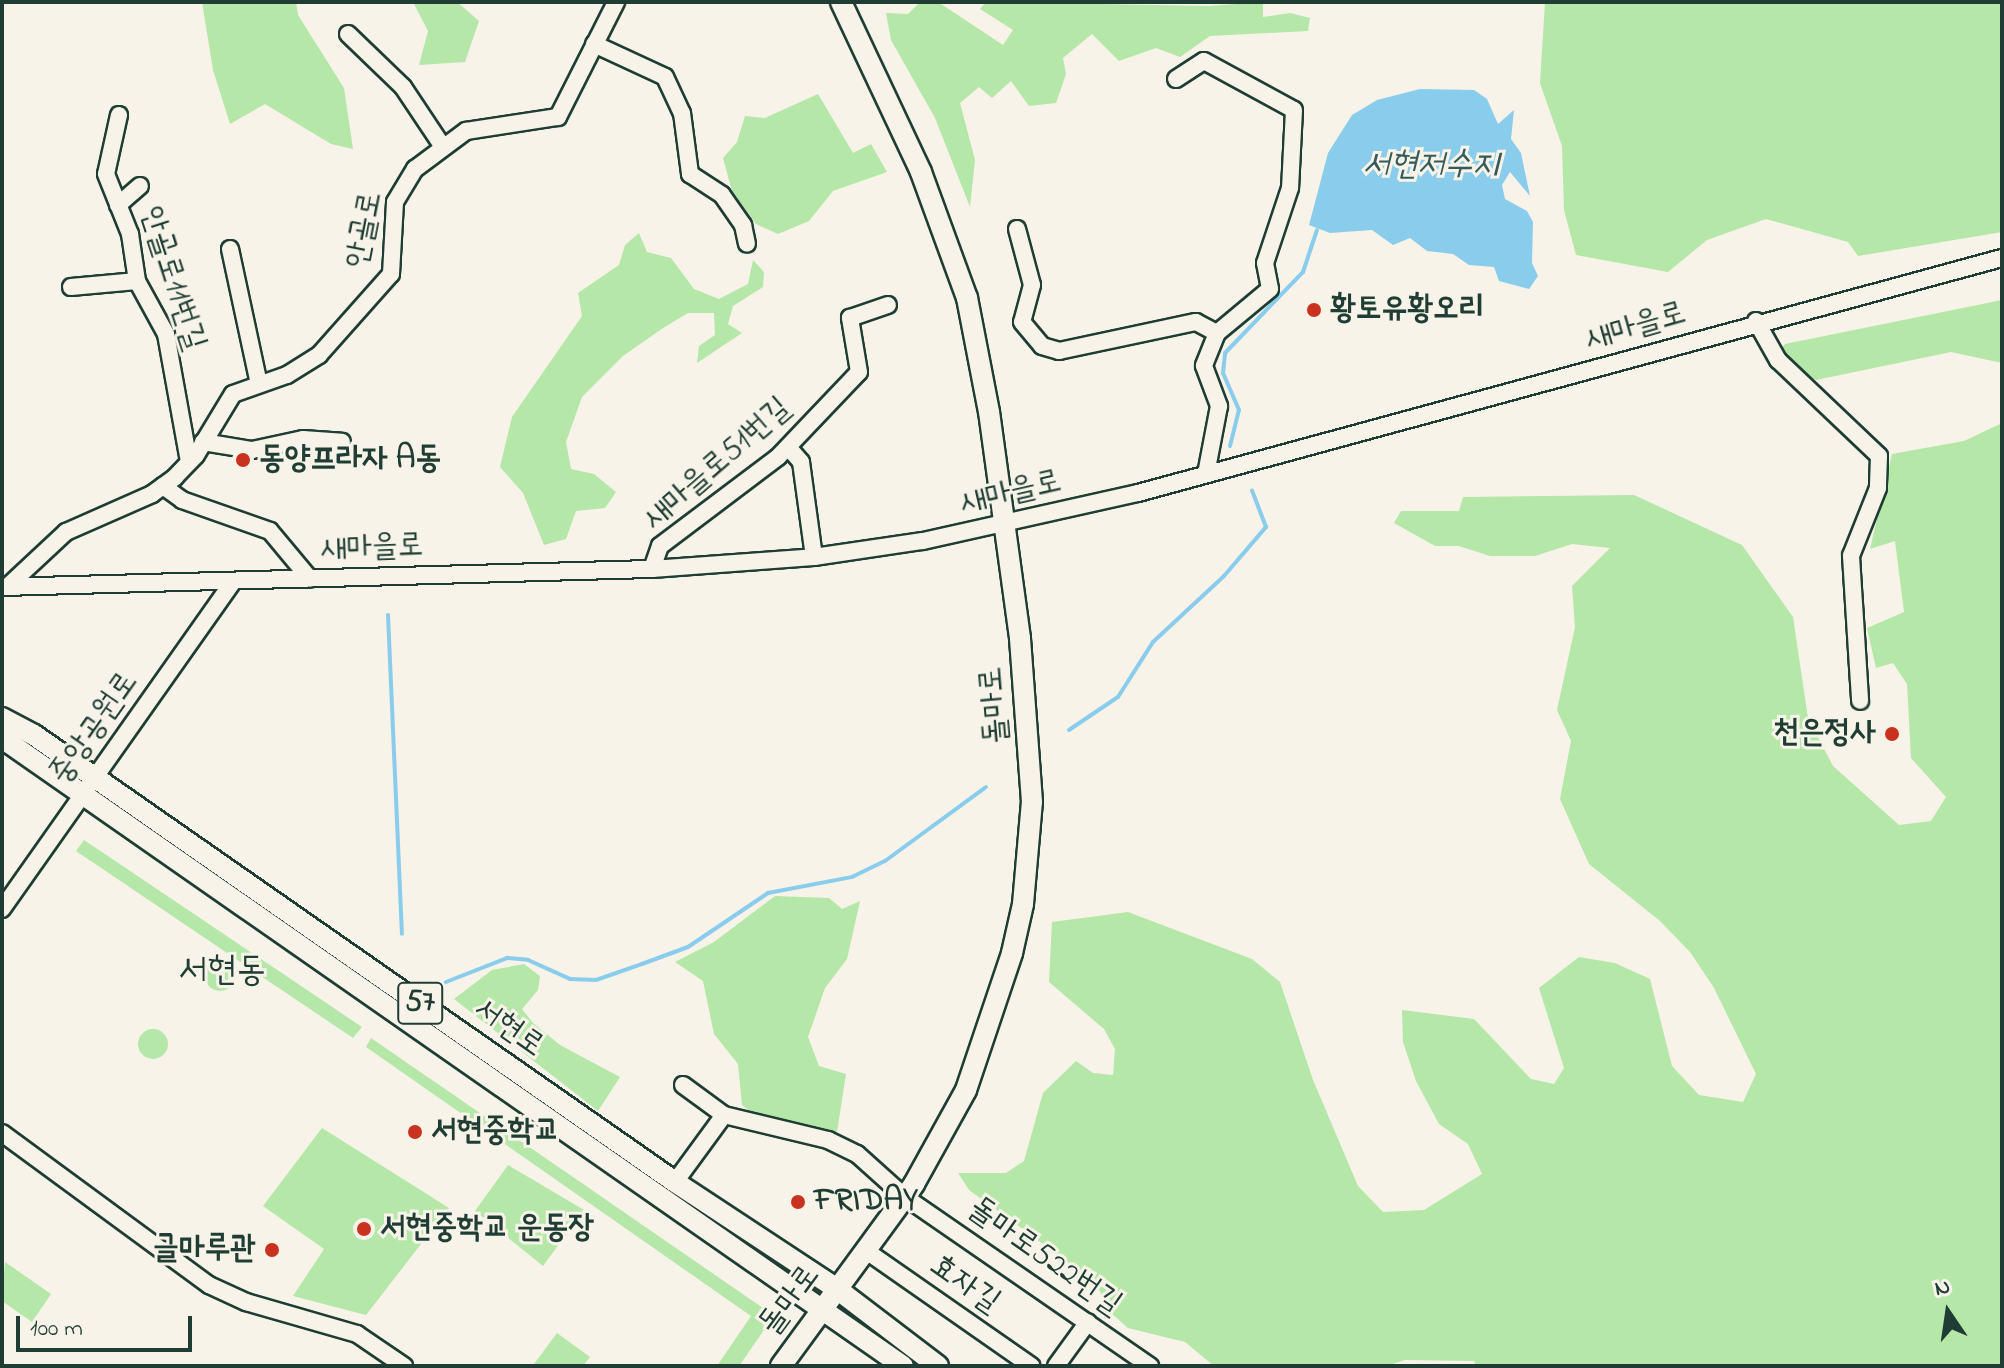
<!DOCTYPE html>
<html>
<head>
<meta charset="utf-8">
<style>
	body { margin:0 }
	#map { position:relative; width:2004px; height:1368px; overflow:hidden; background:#f7f3e8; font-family:"Indie Flower","Poor Story",sans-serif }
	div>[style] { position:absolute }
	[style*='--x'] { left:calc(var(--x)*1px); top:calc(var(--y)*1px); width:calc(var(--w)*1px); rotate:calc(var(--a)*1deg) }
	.green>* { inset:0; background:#b4e7a8 }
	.round { border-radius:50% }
	.water>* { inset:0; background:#8accec }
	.stream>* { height:4px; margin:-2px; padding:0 2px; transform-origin:2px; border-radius:2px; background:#8accec }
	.roads { filter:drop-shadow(2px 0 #1f3d34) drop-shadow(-2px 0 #1f3d34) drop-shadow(0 2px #1f3d34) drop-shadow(0 -2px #1f3d34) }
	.minor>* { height:16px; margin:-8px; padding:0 8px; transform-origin:8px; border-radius:8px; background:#f7f3e8 }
	.major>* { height:20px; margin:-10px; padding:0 10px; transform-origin:10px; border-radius:10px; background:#f7f3e8 }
	.dots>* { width:22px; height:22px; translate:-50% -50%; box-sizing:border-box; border:4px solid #f7f3e8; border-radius:50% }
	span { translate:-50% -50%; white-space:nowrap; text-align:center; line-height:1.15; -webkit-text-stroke:6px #f7f3e8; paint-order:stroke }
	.shield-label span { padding:2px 6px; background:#f7f3e8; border:2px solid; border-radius:6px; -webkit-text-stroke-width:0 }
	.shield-label { font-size:30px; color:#1f3d34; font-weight:700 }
	.street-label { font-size:32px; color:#1f3d34 }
	.poi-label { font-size:32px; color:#1f3d34; font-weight:700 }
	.left { translate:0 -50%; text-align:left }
	.right { translate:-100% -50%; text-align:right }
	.water-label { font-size:34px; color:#345a59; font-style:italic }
	.quarter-label { font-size:36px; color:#1f3d34 }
	.frame { position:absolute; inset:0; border:4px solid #1f3d34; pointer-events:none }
	.north { position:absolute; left:1908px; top:1272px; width:80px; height:80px; -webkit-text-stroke:6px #f7f3e8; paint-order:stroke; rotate:347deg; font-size:22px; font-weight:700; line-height:32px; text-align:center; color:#1f3d34 }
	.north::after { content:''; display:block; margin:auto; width:28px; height:36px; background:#1f3d34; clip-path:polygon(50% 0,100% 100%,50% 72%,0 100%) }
	.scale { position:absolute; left:16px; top:1316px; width:176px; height:36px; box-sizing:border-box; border:4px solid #1f3d34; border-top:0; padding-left:10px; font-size:24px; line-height:28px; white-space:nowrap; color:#1f3d34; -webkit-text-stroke:6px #f7f3e8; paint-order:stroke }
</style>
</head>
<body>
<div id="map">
	<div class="green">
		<div style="clip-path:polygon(202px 2px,296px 2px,298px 15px,344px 88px,353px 149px,331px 144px,265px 104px,230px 124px,213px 70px)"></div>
		<div style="clip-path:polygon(413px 2px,457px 2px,479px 21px,465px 62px,419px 65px,428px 31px)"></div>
		<div style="clip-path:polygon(920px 2px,938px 2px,1003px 45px,1013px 30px,980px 9px,986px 2px,1209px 6px,1263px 2px,1263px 17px,1290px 13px,1310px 18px,1308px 31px,1210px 36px,1180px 57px,1156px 48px,1119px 61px,1092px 34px,1063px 58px,1066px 74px,1056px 103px,1029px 106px,1011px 81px,992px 98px,979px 87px,960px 103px,975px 160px,970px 207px,935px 118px,891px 40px,886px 13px,908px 14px)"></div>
		<div style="clip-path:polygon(1545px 2px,2002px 2px,2002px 232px,1858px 256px,1848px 242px,1766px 219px,1707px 240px,1668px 272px,1576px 255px,1564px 210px,1562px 146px,1540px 83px)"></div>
		<div style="clip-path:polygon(818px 94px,853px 153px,871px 144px,887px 172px,833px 191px,809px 221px,778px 234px,756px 224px,732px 191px,723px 158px,737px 142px,745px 116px,765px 118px)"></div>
		<div style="clip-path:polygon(639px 233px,647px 252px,671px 258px,694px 289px,719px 299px,748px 284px,753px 260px,764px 272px,763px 287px,733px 306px,728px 324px,742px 333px,697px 363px,699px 346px,715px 335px,714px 313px,688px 313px,663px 328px,623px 356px,582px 397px,566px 442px,571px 469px,594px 474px,616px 492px,605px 508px,576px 511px,566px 539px,544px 545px,523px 493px,500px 467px,512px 417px,582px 316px,578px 293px,619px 265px,625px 245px)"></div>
		<div style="clip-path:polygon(2002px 300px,2002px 363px,1951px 352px,1816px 380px,1790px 366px,1779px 352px,1785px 344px)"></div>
		<div style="clip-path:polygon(2002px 423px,2002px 1366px,1476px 1366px,1474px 1361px,1405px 1360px,1386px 1366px,1214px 1366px,1185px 1342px,1128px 1328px,1111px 1313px,1095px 1282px,969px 1190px,958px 1173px,1006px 1173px,1024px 1161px,1043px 1093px,1076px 1061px,1093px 1073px,1113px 1075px,1115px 1049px,1104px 1029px,1049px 982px,1052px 922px,1128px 912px,1252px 959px,1280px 982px,1313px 1080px,1358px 1186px,1383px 1212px,1424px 1210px,1482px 1174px,1468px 1144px,1439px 1124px,1416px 1081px,1403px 1042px,1402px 1010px,1474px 1019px,1531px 1079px,1554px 1084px,1564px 1068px,1539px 988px,1579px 957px,1615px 963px,1650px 979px,1672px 1066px,1699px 1095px,1743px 1102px,1756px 1074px,1714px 988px,1690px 952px,1660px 921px,1589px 864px,1560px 799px,1571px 741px,1557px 710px,1575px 627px,1572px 586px,1610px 548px,1572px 544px,1535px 556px,1490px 556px,1459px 546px,1435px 546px,1394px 523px,1401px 511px,1459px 511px,1463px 497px,1634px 495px,1742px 545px,1793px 617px,1808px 718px,1833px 766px,1899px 825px,1931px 821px,1946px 797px,1911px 758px,1907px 684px,1893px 663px,1876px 668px,1867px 628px,1904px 612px,1895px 541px,1870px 549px,1892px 454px,1964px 441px)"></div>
		<div style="clip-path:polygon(84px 840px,362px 1027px,353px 1038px,76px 851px)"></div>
		<div style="clip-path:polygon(775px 896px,829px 898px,842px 909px,860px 901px,847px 959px,825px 988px,808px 1037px,819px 1066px,846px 1074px,837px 1132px,766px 1124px,742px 1105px,738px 1064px,714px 1034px,703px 981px,675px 962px,714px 942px)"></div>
		<div class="round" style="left:205px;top:961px;width:30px;height:30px"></div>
		<div style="clip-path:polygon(524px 964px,540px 976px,538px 990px,522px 1009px,533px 1023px,560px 1045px,620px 1077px,598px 1111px,454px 999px,492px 970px)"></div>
		<div class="round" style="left:138px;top:1029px;width:30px;height:30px"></div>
		<div style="clip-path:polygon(371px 1038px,763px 1308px,764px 1330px,739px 1366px,717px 1366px,751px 1316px,366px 1047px)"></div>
		<div style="clip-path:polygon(322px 1128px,449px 1208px,366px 1315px,293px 1296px,324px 1249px,263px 1206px)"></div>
		<div style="clip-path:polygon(508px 1165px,584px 1210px,543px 1266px,475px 1211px)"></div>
		<div style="clip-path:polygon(5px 1262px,51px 1294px,32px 1322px,2px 1301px)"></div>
		<div style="clip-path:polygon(557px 1333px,590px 1357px,583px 1366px,534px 1364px)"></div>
	</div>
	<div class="water">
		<div style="clip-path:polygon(1420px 89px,1474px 90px,1487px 99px,1498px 124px,1514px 110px,1511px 139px,1521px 153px,1530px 196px,1510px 172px,1502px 185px,1505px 199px,1527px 211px,1533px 222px,1532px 263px,1538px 276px,1529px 289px,1499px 281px,1494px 267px,1469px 265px,1453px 254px,1427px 251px,1410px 238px,1393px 245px,1372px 230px,1330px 233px,1309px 225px,1328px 153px,1352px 115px,1377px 100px)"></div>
	</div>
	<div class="stream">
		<div style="--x:1230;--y:446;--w:37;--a:-76"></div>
		<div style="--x:1239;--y:410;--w:40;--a:-113.4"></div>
		<div style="--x:1223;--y:373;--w:20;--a:-84"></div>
		<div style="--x:1225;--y:353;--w:112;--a:-46.1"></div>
		<div style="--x:1303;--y:272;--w:44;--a:-71.6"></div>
		<div style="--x:388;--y:615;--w:319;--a:87.5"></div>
		<div style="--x:1069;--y:730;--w:59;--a:-34"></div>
		<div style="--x:1118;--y:697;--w:65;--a:-57.5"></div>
		<div style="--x:1153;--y:642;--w:97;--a:-42.9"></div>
		<div style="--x:1224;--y:576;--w:65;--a:-49.4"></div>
		<div style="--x:1266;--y:527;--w:39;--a:-111"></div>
		<div style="--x:446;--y:982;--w:66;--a:-21.5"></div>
		<div style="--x:507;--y:958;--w:21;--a:5"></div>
		<div style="--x:528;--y:960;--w:46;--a:24.3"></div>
		<div style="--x:570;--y:979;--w:26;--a:2"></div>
		<div style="--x:596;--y:980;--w:49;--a:-19.2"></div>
		<div style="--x:642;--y:964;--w:49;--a:-20.3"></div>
		<div style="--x:688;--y:947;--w:97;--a:-34"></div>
		<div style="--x:768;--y:893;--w:86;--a:-10.8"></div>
		<div style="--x:852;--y:877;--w:37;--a:-26"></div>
		<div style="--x:885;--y:861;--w:125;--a:-36.2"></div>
	</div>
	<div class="roads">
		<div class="minor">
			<div style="--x:348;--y:34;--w:76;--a:43.9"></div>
			<div style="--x:403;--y:87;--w:72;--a:56.3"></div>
			<div style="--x:594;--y:44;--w:78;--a:24.9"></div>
			<div style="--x:665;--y:77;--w:40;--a:65"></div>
			<div style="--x:682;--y:113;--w:62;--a:82.5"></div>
			<div style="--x:690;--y:174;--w:38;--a:33"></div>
			<div style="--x:722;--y:195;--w:37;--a:55"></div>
			<div style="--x:743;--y:225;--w:19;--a:78"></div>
			<div style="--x:1176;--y:79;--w:33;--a:-33"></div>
			<div style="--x:1204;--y:61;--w:102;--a:28.6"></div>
			<div style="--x:1294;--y:110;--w:78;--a:92.9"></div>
			<div style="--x:1290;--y:188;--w:79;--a:108.4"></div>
			<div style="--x:1265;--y:263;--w:26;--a:79"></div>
			<div style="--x:1270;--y:289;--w:69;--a:140.3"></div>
			<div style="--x:1217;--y:333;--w:35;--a:112"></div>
			<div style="--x:1204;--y:366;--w:43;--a:69.4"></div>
			<div style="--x:1219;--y:406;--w:69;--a:100.8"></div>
			<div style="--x:119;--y:115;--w:60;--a:102.4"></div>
			<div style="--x:106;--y:174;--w:65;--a:68.2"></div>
			<div style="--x:130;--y:234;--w:48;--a:81.5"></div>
			<div style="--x:137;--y:281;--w:60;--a:61.3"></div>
			<div style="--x:166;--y:334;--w:130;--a:79.8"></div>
			<div style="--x:118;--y:205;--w:29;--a:-41"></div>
			<div style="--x:1017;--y:229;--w:58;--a:75"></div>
			<div style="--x:1032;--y:285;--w:38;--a:105"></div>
			<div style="--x:1022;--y:322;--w:31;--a:50"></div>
			<div style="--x:1042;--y:346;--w:18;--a:16"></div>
			<div style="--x:1059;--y:351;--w:140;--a:-12"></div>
			<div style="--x:1196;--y:322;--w:24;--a:28"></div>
			<div style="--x:230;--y:249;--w:138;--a:77.9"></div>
			<div style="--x:71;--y:287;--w:66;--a:-5.2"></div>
			<div style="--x:1756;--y:321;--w:45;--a:60.6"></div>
			<div style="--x:1778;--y:360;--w:139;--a:43.5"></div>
			<div style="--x:1879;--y:456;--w:32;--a:92"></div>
			<div style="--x:1878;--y:488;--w:73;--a:111.7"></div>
			<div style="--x:1851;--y:556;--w:145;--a:86.4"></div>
			<div style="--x:203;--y:442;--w:50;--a:9.3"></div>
			<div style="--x:252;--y:450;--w:52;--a:-12.2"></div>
			<div style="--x:303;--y:439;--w:39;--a:4"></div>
			<div style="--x:788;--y:447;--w:20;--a:49"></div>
			<div style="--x:801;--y:462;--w:96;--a:82.2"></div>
			<div style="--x:163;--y:486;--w:24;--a:36"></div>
			<div style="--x:182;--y:500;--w:93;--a:19.4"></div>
			<div style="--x:270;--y:531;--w:62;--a:50.2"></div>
			<div style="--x:652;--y:569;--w:24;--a:-71"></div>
			<div style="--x:660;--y:546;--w:148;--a:-37"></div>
			<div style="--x:778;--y:457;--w:117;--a:-46.4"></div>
			<div style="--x:859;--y:372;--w:55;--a:-99.5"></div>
			<div style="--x:850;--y:318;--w:40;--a:-18.9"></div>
			<div style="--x:2;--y:587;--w:650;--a:-1.59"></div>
			<div style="--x:652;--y:569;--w:162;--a:-4.2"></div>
			<div style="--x:814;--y:557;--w:110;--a:-8.4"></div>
			<div style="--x:923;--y:541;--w:220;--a:-12.6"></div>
			<div style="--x:1138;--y:493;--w:895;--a:-15.22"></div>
			<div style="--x:7;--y:587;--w:81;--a:-43"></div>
			<div style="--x:66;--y:532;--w:94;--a:-23.8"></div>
			<div style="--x:152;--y:494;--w:29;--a:-36"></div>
			<div style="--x:175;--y:477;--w:30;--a:-46"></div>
			<div style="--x:196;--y:455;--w:71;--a:-58.8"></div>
			<div style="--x:233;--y:394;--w:57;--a:-19.4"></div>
			<div style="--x:287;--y:375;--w:38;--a:-32"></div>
			<div style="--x:319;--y:355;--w:108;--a:-48.4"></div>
			<div style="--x:391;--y:274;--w:72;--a:-86.8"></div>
			<div style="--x:395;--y:202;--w:39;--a:-59"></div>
			<div style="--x:415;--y:169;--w:64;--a:-36.7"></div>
			<div style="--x:466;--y:131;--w:93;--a:-8.7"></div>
			<div style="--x:558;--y:117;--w:129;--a:-63.2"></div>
			<div style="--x:2;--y:909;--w:401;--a:-54.8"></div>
			<div style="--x:683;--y:1085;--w:51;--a:36.2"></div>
			<div style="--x:2;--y:1133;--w:257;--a:36.3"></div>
			<div style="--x:209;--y:1285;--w:41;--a:24.7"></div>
			<div style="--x:246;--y:1302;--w:116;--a:16.1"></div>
			<div style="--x:357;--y:1334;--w:57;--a:34.2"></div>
			<div style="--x:675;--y:1182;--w:83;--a:-53.8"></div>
			<div style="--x:724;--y:1115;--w:107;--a:13.5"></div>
			<div style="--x:828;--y:1140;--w:32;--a:26"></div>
			<div style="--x:857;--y:1154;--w:64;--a:41.9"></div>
			<div style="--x:905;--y:1197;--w:298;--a:34.6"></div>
			<div style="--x:865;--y:1250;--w:203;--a:34.9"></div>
			<div style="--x:1056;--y:1366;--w:54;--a:-54"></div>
		</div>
		<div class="major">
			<div style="--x:2;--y:718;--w:36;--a:28"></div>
			<div style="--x:34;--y:735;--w:781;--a:34.89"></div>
			<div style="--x:675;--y:1182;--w:194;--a:33.4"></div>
			<div style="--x:837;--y:1289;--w:127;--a:37.3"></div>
			<div style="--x:2;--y:738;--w:1098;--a:34.88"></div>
			<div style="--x:781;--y:1366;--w:225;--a:-53.8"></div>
			<div style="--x:914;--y:1184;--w:107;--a:-61"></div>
			<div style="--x:966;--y:1090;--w:145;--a:-71.4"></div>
			<div style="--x:1012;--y:953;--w:50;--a:-77.3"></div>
			<div style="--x:1023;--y:904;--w:102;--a:-85"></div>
			<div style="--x:1032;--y:802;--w:164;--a:-94.2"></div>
			<div style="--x:1020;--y:638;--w:228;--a:-97.8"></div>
			<div style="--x:989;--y:412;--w:116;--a:-100.9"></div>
			<div style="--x:967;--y:298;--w:134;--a:-110.1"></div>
			<div style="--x:921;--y:172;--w:188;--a:-115.2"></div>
		</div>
	</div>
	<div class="dots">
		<div style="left:1314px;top:310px;background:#c8321e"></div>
		<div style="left:243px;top:460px;background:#c8321e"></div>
		<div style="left:1892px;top:734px;background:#c8321e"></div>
		<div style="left:415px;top:1132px;background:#c8321e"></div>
		<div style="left:798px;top:1202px;background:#c8321e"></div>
		<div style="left:364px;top:1229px;background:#c8321e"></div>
		<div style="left:272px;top:1250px;background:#c8321e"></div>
	</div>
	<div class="shield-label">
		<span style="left:420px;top:1003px">57</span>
	</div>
	<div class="street-label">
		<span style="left:366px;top:230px;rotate:-79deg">안골로</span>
		<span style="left:171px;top:279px;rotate:72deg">안골로11번길</span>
		<span style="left:1636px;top:328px;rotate:-16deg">새마을로</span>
		<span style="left:718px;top:465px;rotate:-41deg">새마을로51번길</span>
		<span style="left:1011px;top:494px;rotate:-13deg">새마을로</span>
		<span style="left:372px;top:549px;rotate:-2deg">새마을로</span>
		<span style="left:996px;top:705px;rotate:-95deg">돌마로</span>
		<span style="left:95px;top:729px;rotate:-55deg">중앙공원로</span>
		<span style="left:508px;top:1029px;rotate:35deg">서현로</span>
		<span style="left:1044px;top:1258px;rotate:35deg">돌마로522번길</span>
		<span style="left:964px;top:1285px;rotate:35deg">효자길</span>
		<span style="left:791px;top:1301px;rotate:-54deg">돌마로</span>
	</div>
	<div class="poi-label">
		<span class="left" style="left:1330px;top:310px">황토유황오리</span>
		<span class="left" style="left:259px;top:460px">동양프라자 A동</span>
		<span class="right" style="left:1876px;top:734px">천은정사</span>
		<span class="left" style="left:431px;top:1132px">서현중학교</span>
		<span class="left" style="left:814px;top:1202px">FRIDAY</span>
		<span class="left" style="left:380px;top:1229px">서현중학교 운동장</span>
		<span class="right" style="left:256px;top:1250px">글마루관</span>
	</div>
	<div class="water-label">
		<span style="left:1431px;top:167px">서현저수지</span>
	</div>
	<div class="quarter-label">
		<span style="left:222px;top:972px">서현동</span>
	</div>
	<div class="frame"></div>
	<div class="north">N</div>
	<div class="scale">100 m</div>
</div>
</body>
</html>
